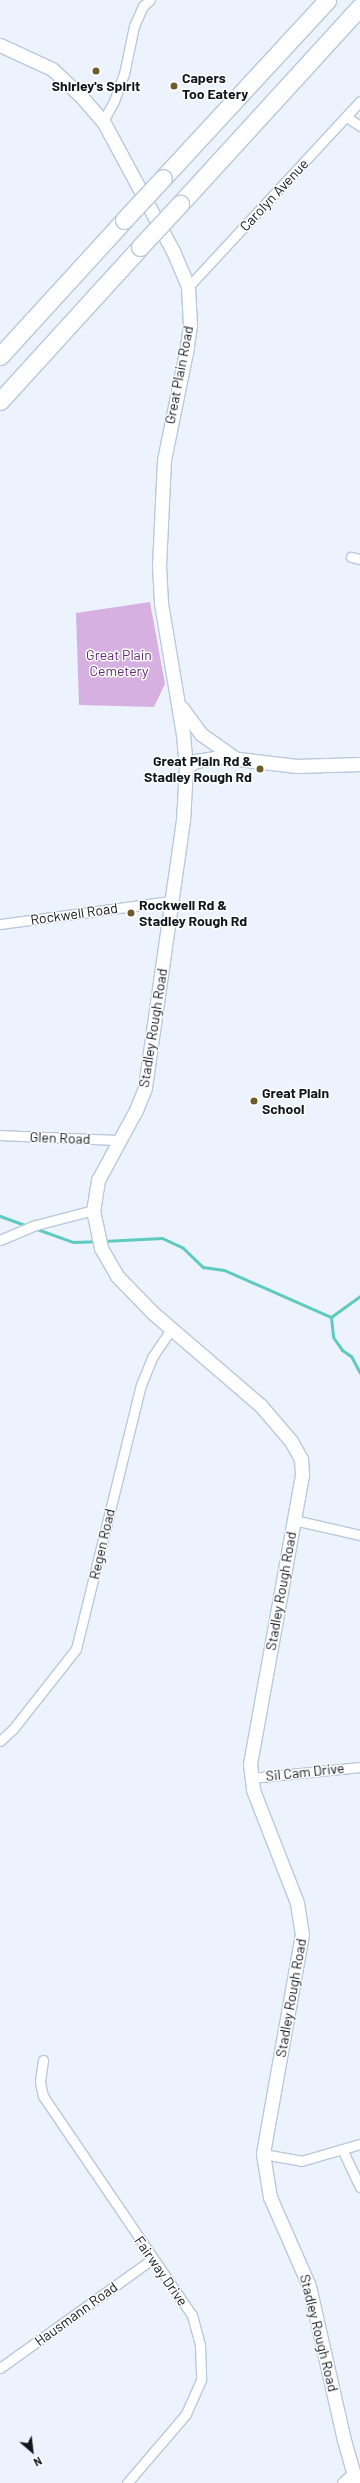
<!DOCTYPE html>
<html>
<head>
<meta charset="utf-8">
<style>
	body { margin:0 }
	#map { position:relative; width:360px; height:2483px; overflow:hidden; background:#ecf3fc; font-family:Barlow,sans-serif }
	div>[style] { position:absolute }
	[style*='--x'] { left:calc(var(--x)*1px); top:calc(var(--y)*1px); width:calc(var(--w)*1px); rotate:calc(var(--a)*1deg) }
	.green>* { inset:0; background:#d7b0e2 }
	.stream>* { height:3px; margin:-1.5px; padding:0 1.5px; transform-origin:1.5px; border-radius:1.5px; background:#5ecac0 }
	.roads { filter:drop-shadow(1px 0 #b9c9dd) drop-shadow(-1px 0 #b9c9dd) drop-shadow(0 1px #b9c9dd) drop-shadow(0 -1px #b9c9dd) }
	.street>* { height:9px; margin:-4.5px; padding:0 4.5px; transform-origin:4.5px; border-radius:4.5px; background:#fff }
	.secondary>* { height:13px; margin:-6.5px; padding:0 6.5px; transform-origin:6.5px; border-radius:6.5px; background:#fff }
	.highway>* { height:17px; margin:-8.5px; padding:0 8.5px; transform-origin:8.5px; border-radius:8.5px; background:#fff }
	.bridges { filter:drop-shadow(1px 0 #b9c9dd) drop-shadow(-1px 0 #b9c9dd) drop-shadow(0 1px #b9c9dd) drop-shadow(0 -1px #b9c9dd) }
	.highway-bridge>* { height:17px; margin:-8.5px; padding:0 8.5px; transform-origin:8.5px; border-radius:8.5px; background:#fff }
	.dots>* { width:11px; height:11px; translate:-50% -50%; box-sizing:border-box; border:2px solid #fff; border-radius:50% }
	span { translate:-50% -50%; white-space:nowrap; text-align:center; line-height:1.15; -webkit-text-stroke:3px #fff; paint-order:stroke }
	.poi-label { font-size:14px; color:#11161d; font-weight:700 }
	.left { translate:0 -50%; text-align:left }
	.right { translate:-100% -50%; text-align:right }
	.street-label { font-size:14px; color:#11161d }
	.park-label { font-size:14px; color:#652c75 }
	.north { position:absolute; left:12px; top:2431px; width:40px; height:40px; -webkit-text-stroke:3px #fff; paint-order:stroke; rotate:152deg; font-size:11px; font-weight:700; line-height:16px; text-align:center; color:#11161d }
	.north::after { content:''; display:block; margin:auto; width:14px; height:18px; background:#11161d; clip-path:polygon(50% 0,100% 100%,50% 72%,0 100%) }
</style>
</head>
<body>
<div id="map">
	<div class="green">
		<div style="clip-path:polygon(150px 602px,165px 684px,154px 707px,79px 705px,76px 613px)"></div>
	</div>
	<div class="stream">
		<div style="--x:0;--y:1216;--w:30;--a:20"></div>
		<div style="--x:34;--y:1228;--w:41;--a:19.7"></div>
		<div style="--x:73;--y:1242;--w:23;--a:-2"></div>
		<div style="--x:103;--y:1241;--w:59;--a:-2.9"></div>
		<div style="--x:162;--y:1238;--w:23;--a:25"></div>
		<div style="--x:183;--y:1248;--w:28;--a:44"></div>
		<div style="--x:203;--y:1267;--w:21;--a:8"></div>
		<div style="--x:224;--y:1270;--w:117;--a:23.7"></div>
		<div style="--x:331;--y:1317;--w:36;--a:-36"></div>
		<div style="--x:331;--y:1317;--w:20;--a:84"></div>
		<div style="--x:333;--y:1337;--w:16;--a:55"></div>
		<div style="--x:342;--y:1350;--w:11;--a:34"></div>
		<div style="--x:351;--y:1356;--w:19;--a:62"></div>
	</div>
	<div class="roads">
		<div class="street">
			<div style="--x:347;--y:117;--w:16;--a:35"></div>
			<div style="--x:103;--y:121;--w:23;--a:-61"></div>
			<div style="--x:114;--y:101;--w:29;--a:-70"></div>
			<div style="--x:124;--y:74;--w:49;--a:-78.2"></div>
			<div style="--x:134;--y:26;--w:22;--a:-66"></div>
			<div style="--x:143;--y:6;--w:9;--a:-41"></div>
			<div style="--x:188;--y:287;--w:253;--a:-47.2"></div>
			<div style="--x:351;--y:557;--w:9;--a:13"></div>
			<div style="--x:0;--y:924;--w:173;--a:-7.7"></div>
			<div style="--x:0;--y:1135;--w:119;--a:2.4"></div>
			<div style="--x:0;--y:1240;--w:39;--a:-23"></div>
			<div style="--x:36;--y:1225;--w:59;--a:-14.7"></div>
			<div style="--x:294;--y:1520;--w:68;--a:12.8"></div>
			<div style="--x:0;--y:1741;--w:18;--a:-43"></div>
			<div style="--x:13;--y:1729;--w:102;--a:-51.8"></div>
			<div style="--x:76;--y:1649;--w:272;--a:-76.2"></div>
			<div style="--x:141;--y:1385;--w:31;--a:-68"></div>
			<div style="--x:153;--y:1356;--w:32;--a:-56"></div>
			<div style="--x:251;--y:1778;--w:110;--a:-5.8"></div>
			<div style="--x:43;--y:2060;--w:22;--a:98"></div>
			<div style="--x:40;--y:2082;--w:14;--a:78"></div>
			<div style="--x:43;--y:2096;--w:265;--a:55.8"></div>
			<div style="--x:192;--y:2315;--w:31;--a:75"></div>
			<div style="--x:200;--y:2345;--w:35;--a:88"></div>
			<div style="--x:201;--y:2380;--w:37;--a:114"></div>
			<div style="--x:186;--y:2414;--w:91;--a:130.5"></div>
			<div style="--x:342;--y:2149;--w:42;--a:64.7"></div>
			<div style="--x:263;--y:2154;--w:39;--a:10"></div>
			<div style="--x:301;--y:2161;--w:61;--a:-16.1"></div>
			<div style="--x:0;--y:2368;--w:187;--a:-35.6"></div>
		</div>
		<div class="secondary">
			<div style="--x:0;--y:45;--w:57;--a:24.8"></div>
			<div style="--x:52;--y:69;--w:38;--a:43"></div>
			<div style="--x:80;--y:95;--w:35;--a:49"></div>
			<div style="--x:103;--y:121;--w:148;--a:61.7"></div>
			<div style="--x:173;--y:251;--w:39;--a:67"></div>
			<div style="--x:188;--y:287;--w:38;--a:87"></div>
			<div style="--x:190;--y:325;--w:27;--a:98"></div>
			<div style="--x:186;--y:352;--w:110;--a:101.5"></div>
			<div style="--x:164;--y:460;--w:105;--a:92.7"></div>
			<div style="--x:159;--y:565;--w:38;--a:87"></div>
			<div style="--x:161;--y:603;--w:133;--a:80.5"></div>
			<div style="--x:183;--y:734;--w:33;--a:85"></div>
			<div style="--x:186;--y:767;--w:53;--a:93.2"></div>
			<div style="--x:183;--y:820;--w:271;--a:98.1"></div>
			<div style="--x:145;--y:1088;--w:24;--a:112"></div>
			<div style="--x:136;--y:1110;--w:80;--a:118.5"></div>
			<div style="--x:98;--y:1180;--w:30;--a:99"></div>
			<div style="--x:93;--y:1210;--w:39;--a:78"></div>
			<div style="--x:101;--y:1248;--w:32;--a:60"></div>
			<div style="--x:117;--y:1276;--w:52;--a:45.8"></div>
			<div style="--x:153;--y:1313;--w:143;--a:40.7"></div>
			<div style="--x:261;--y:1406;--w:46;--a:49.4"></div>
			<div style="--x:291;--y:1441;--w:21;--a:61"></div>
			<div style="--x:301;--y:1459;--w:16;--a:86"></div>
			<div style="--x:302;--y:1475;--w:294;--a:100.2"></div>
			<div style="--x:250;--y:1764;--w:26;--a:83"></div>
			<div style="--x:253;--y:1790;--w:121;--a:68.7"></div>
			<div style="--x:297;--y:1903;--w:31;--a:81"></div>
			<div style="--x:302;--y:1934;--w:223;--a:100.1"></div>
			<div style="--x:263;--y:2154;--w:44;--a:80.8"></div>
			<div style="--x:270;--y:2197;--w:97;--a:66.3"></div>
			<div style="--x:309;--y:2286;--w:158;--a:77.2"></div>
			<div style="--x:344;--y:2440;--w:36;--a:74"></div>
			<div style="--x:354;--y:2475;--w:9;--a:58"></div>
			<div style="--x:182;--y:708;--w:32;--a:54"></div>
			<div style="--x:201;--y:734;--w:42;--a:35.2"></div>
			<div style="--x:186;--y:767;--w:12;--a:-31"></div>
			<div style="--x:196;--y:761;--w:26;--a:-9"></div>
			<div style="--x:222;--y:757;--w:75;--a:6.9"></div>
			<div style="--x:296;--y:766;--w:64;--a:-1.8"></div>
			<div style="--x:344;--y:2483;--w:13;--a:-39"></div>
		</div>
		<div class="highway">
			<div style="--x:163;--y:178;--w:242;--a:-47.3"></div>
			<div style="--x:180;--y:204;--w:267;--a:-47.6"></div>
			<div style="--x:0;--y:356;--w:184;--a:-47.6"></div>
			<div style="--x:0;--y:401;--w:208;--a:-47.7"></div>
		</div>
	</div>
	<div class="bridges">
		<div class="highway-bridge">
			<div style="--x:124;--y:220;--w:57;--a:-47.1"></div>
			<div style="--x:140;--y:247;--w:59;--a:-47.1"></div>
		</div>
	</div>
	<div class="dots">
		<div style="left:96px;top:71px;background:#6d5b29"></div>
		<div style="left:174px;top:86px;background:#6d5b29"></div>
		<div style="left:260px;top:769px;background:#6d5b29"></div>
		<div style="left:131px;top:913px;background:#6d5b29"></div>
		<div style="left:254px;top:1101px;background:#6d5b29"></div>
	</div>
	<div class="poi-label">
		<span class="left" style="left:182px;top:86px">Capers<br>Too Eatery</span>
		<span style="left:96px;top:86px">Shirley's Spirit</span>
		<span class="right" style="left:252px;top:769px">Great Plain Rd &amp;<br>Stadley Rough Rd</span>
		<span class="left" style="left:139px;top:913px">Rockwell Rd &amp;<br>Stadley Rough Rd</span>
		<span class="left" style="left:262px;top:1101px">Great Plain<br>School</span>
	</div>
	<div class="street-label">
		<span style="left:274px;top:195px;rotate:-47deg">Carolyn Avenue</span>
		<span style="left:179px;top:375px;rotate:-79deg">Great Plain Road</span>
		<span style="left:74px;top:914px;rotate:-8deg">Rockwell Road</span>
		<span style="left:153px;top:1028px;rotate:-81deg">Stadley Rough Road</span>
		<span style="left:60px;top:1138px;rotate:2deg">Glen Road</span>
		<span style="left:102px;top:1544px;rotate:-77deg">Regen Road</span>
		<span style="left:281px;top:1591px;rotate:-80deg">Stadley Rough Road</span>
		<span style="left:305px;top:1772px;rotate:-6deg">Sil Cam Drive</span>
		<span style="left:291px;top:1998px;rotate:-80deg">Stadley Rough Road</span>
		<span style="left:161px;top:2271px;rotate:55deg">Fairway Drive</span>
		<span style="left:76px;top:2314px;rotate:-36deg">Hausmann Road</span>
		<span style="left:319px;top:2333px;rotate:76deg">Stadley Rough Road</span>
	</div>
	<div class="park-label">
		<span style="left:119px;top:663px">Great Plain<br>Cemetery</span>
	</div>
	<div class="north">N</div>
</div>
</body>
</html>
